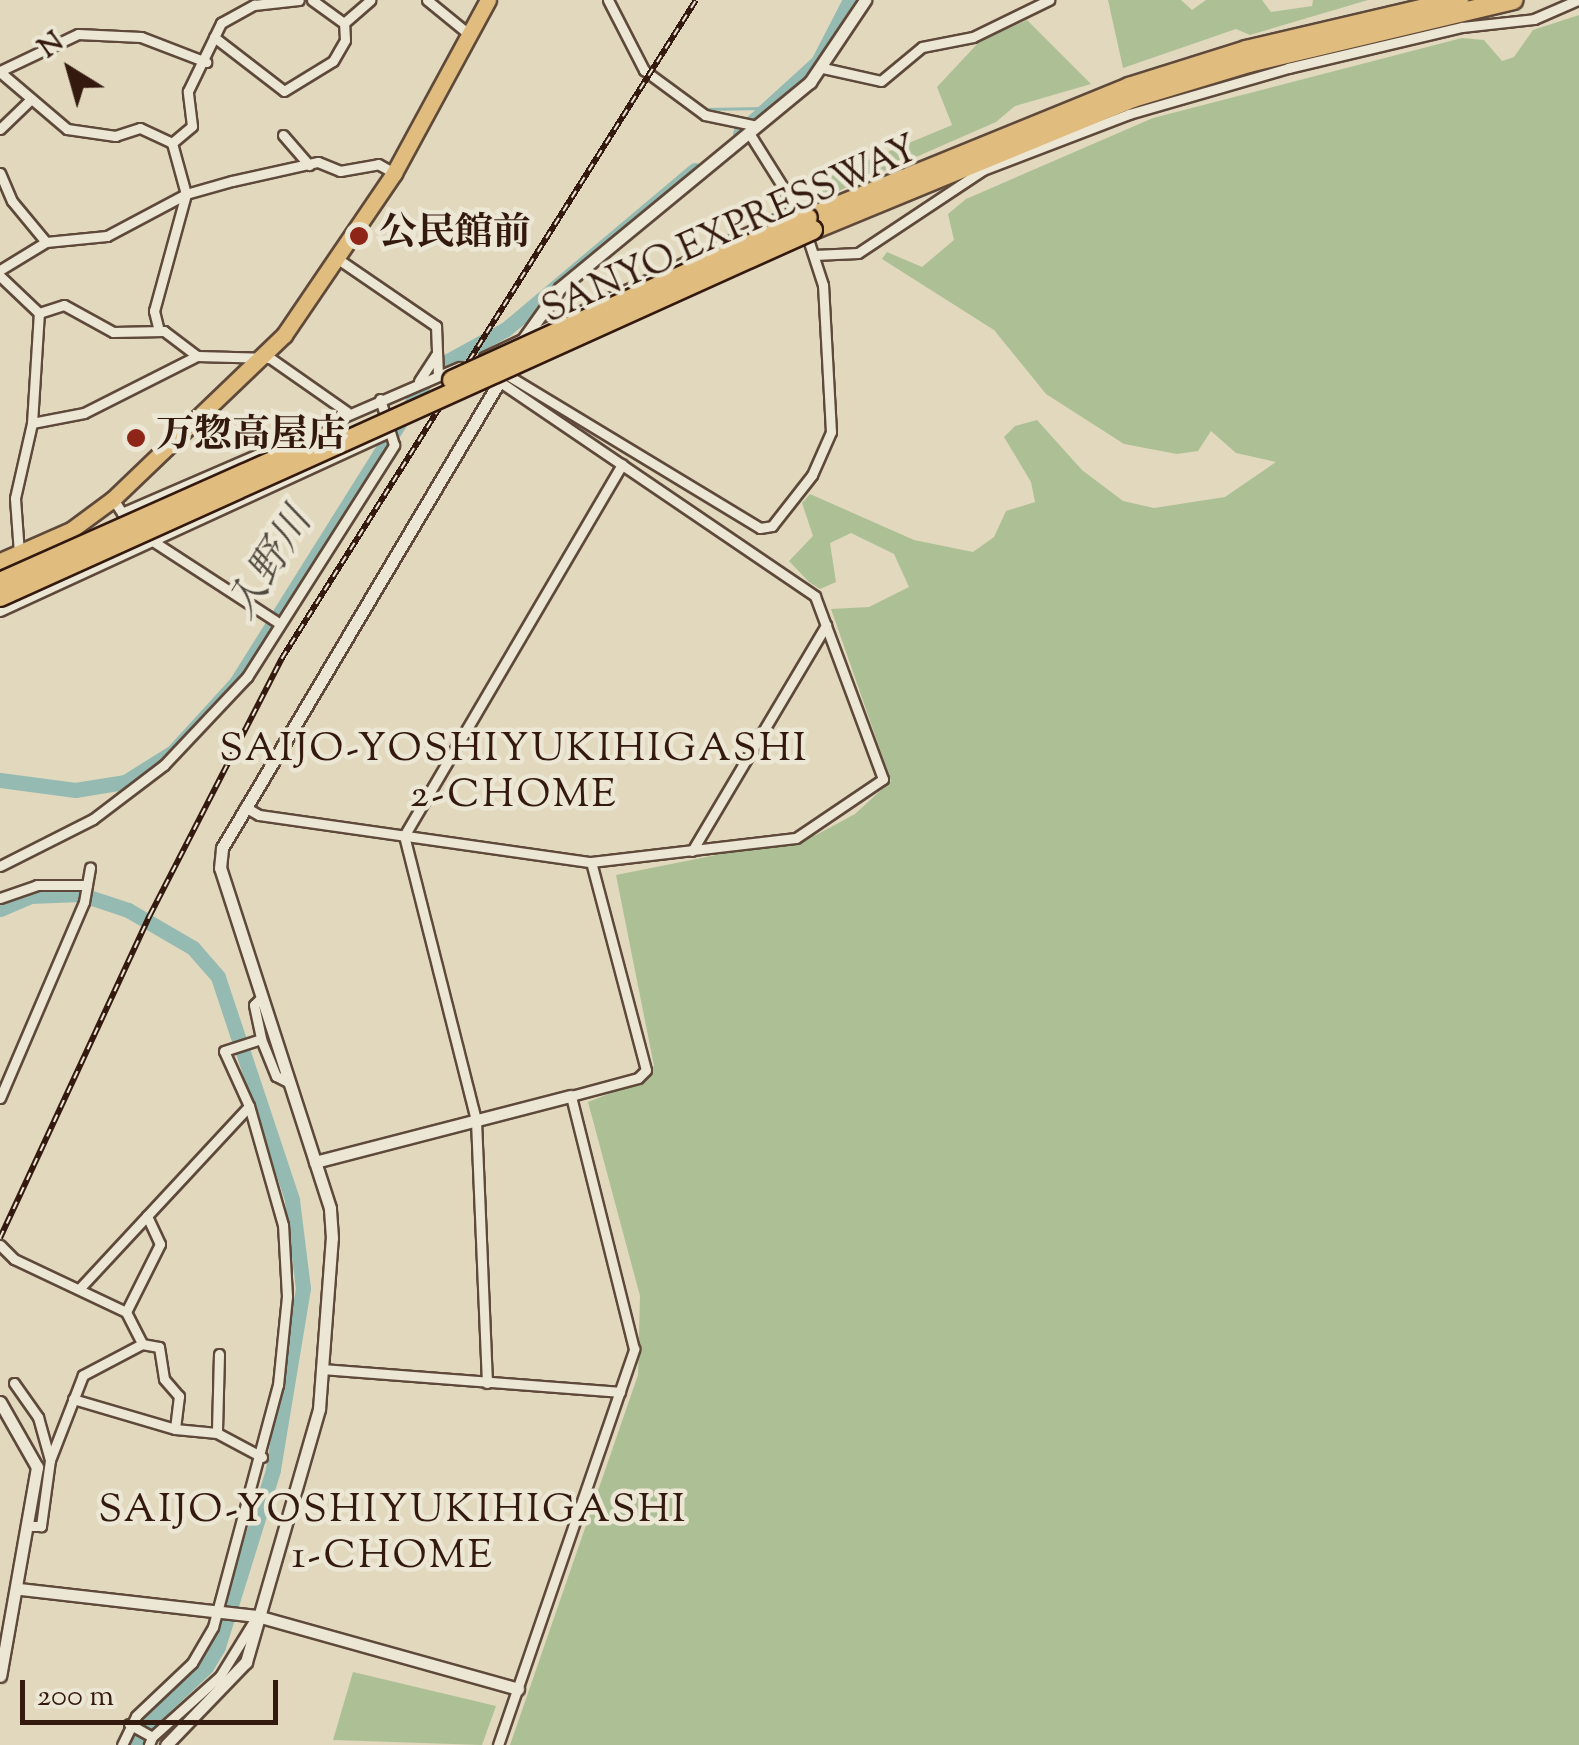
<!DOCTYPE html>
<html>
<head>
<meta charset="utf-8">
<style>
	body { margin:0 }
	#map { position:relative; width:1579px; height:1745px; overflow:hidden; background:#e1d8bd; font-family:"Sorts Mill Goudy","Noto Serif JP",serif }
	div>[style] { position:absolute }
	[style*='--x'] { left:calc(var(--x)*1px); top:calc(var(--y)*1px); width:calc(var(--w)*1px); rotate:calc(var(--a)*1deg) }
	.green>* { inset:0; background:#adc095 }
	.stream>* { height:2.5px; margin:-1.25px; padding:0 1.25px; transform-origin:1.25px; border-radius:1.25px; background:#94bab2 }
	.river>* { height:15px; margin:-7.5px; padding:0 7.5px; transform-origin:7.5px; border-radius:7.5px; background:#94bab2 }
	.roads { filter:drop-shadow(2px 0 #5e493a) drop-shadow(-2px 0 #5e493a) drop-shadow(0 2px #5e493a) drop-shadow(0 -2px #5e493a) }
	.minor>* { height:9px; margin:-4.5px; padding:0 4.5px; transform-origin:4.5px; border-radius:4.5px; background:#ece6d4 }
	.tertiary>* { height:11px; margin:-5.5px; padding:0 5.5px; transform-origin:5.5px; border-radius:5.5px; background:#ece6d4 }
	.primary>* { height:15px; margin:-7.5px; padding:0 7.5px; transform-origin:7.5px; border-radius:7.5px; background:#e0bc7e }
	.motorway>* { height:18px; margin:-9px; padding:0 9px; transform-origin:9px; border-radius:9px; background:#e0bc7e }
	.rail>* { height:6px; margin-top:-3px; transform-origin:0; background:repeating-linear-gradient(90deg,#ece6d4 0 8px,#33190e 0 16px); box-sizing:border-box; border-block:2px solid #33190e }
	.bridges { filter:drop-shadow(2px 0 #33190e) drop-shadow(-2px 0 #33190e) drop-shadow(0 2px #33190e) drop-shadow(0 -2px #33190e) }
	.motorway-bridge>* { height:18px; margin:-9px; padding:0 9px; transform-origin:9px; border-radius:9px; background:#e0bc7e }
	.dots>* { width:28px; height:28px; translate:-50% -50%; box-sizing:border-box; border:5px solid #ece6d4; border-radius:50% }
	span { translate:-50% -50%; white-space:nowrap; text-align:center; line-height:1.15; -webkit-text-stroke:9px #ece6d4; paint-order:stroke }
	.street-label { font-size:38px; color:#33190e }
	.poi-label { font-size:38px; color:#33190e; font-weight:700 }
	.left { translate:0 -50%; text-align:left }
	.water-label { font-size:40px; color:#50493f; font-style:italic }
	.neighbourhood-label { font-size:40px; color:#33190e; letter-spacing:2.5px }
	.north { position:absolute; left:20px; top:20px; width:100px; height:100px; -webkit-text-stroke:8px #ece6d4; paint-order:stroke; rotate:323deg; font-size:28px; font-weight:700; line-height:40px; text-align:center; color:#33190e }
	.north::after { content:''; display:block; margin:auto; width:35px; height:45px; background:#33190e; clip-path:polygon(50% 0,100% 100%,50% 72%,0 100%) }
	.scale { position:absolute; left:20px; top:1680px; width:258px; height:45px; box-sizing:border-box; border:5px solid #33190e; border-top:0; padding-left:12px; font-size:30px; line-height:35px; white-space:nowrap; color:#33190e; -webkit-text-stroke:8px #ece6d4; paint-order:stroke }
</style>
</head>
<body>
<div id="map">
	<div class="green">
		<div style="clip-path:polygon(1181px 0,1192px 10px,1206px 0,1262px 0,1271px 12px,1312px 6px,1313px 0,1368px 0,1250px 35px,1236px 29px,1123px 68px,1108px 0)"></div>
		<div style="clip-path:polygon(1579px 15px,1579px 1745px,510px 1745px,638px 1375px,640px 1296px,588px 1102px,639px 1082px,654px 1066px,616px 875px,816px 835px,855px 814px,891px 781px,831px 609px,869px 607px,909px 587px,894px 554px,851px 533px,830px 543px,836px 582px,820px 589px,809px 582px,789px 561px,813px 536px,802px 503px,810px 494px,914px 540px,973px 552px,994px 537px,1006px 511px,1035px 502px,1031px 482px,1004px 437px,1015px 426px,1037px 420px,1082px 470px,1123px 501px,1154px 508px,1225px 497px,1276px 462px,1236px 453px,1211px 431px,1198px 451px,1177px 454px,1124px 444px,1046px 394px,994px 330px,882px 259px,887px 252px,922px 267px,954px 240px,948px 214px,966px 199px,1153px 118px,1462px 38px,1484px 40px,1502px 61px,1514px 57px,1533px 30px)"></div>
		<div style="clip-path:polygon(1027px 20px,1091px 84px,1015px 106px,996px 122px,811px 203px,818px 181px,952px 125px,937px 87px,980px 41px)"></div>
		<div style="clip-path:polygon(353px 1672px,496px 1706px,482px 1745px,333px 1740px)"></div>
	</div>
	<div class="stream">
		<div style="--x:613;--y:1;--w:47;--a:62.4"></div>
		<div style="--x:648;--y:67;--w:71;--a:36.4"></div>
		<div style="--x:705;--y:109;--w:65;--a:-0.9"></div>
	</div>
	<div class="river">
		<div style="--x:740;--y:133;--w:105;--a:-42.3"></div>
		<div style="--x:818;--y:62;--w:70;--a:-62.7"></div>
		<div style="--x:0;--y:780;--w:76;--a:7.6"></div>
		<div style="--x:75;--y:790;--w:51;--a:-9.1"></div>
		<div style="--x:125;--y:782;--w:57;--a:-32"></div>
		<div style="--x:173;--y:752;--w:93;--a:-47.6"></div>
		<div style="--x:236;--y:683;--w:371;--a:-57.9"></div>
		<div style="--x:433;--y:369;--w:83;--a:-28.7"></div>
		<div style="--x:506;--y:329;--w:247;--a:-40.1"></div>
		<div style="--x:0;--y:909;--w:33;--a:-23"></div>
		<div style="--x:30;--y:896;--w:50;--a:-2.3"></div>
		<div style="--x:80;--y:894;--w:51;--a:18.4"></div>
		<div style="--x:128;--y:910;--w:75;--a:30.3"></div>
		<div style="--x:193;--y:948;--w:38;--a:49"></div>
		<div style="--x:218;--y:977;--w:235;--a:71.6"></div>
		<div style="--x:292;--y:1200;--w:89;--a:82.9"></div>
		<div style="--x:303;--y:1288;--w:184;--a:99.4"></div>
		<div style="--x:273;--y:1470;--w:185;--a:107.3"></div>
		<div style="--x:218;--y:1647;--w:23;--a:121"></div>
		<div style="--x:206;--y:1667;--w:88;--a:136.8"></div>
		<div style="--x:142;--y:1727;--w:19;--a:108"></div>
	</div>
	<div class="roads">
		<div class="minor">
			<div style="--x:312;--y:0;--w:39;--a:36"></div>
			<div style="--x:344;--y:23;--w:35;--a:-41"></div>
			<div style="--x:427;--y:0;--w:57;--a:39.3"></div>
			<div style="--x:608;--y:0;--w:79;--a:62.8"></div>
			<div style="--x:644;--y:70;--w:76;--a:36.4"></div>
			<div style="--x:705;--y:115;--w:53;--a:11.9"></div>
			<div style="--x:214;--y:37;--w:88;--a:37.6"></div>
			<div style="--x:284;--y:91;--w:57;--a:-31.5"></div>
			<div style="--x:333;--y:61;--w:24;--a:-60"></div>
			<div style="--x:345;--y:40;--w:17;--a:-93"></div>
			<div style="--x:823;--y:68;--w:59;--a:12.6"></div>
			<div style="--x:881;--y:81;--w:53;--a:-39.7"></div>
			<div style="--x:922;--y:47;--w:52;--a:-11.1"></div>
			<div style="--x:973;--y:37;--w:85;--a:-26"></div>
			<div style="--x:0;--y:71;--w:86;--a:-25.4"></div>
			<div style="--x:78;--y:34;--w:63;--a:2.7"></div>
			<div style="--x:141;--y:37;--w:70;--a:21"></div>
			<div style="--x:0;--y:72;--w:88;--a:40.4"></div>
			<div style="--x:67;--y:129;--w:49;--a:8.3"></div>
			<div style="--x:115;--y:136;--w:26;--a:-18"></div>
			<div style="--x:140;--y:128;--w:35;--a:25"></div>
			<div style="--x:0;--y:129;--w:40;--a:-44"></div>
			<div style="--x:749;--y:133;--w:92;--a:57.9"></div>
			<div style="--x:283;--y:135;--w:40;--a:49"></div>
			<div style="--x:172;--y:143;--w:26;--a:-40"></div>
			<div style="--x:192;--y:126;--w:35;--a:-97"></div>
			<div style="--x:188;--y:91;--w:76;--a:-64.1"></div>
			<div style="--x:221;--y:23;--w:38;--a:-29"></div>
			<div style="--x:254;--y:5;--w:45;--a:-6.3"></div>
			<div style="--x:0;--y:173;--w:30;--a:67"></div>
			<div style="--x:12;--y:201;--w:53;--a:50.3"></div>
			<div style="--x:814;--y:255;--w:44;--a:-2.6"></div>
			<div style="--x:858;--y:253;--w:150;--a:-33.6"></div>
			<div style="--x:983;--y:170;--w:156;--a:-21"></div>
			<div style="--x:1129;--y:114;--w:166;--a:-16.1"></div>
			<div style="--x:1288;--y:68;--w:179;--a:-13.3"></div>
			<div style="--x:1462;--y:27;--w:72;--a:-6.3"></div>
			<div style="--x:1534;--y:19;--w:48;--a:-23.4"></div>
			<div style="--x:338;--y:259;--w:119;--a:34.4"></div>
			<div style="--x:436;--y:326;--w:50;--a:87.7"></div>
			<div style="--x:0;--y:270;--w:54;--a:-31.3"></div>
			<div style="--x:46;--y:242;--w:61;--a:-5.6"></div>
			<div style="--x:107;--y:236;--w:89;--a:-28"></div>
			<div style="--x:186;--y:194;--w:48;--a:-15.8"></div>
			<div style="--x:232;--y:181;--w:88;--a:-12.5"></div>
			<div style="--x:318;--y:162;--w:24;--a:22"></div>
			<div style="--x:340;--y:171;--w:39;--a:-10"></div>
			<div style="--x:378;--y:164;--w:18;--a:29"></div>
			<div style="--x:0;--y:276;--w:54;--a:43.5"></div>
			<div style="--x:39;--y:313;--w:26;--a:-18"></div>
			<div style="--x:64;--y:305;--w:56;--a:28.9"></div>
			<div style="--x:113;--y:332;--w:51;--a:-1.1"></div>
			<div style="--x:164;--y:331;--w:41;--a:37.1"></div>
			<div style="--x:159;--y:331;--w:21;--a:-104"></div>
			<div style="--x:154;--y:311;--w:121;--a:-74.7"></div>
			<div style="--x:186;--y:194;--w:53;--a:-105.4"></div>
			<div style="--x:484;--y:357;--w:346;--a:-25.3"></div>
			<div style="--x:504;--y:373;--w:299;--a:31.2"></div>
			<div style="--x:760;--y:528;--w:12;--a:-9"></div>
			<div style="--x:772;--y:526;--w:65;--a:-51.9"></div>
			<div style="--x:812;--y:475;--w:47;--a:-66.2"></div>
			<div style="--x:831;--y:432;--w:147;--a:-93.1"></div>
			<div style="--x:823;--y:285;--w:58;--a:-108.1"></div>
			<div style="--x:419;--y:381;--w:31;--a:-57"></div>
			<div style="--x:32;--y:423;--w:110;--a:-86.4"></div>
			<div style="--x:113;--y:499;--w:17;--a:57"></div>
			<div style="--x:122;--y:513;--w:368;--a:-23.4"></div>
			<div style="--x:148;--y:538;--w:156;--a:33"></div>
			<div style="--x:19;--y:553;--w:55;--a:-94.2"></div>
			<div style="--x:15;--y:498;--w:77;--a:-77.2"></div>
			<div style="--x:32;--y:423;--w:53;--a:-10.9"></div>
			<div style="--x:84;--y:413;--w:127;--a:-26.8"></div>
			<div style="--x:197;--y:356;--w:73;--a:1.6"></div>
			<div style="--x:270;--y:358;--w:94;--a:35"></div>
			<div style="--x:0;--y:611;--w:426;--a:-24.7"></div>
			<div style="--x:245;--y:807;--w:16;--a:30"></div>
			<div style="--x:259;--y:815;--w:335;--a:8.1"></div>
			<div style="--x:591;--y:862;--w:206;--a:-6.7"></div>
			<div style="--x:796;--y:838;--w:105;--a:-34.1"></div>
			<div style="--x:883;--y:779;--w:195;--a:-110.4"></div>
			<div style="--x:815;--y:596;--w:382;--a:-145.8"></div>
			<div style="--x:692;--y:851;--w:263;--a:-59.3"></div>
			<div style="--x:0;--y:866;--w:104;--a:-26.8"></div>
			<div style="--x:93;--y:819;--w:89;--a:-37.3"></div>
			<div style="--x:164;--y:765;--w:121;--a:-46.7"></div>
			<div style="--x:247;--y:677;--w:275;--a:-57.6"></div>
			<div style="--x:394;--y:445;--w:48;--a:-106.9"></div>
			<div style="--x:0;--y:898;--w:39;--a:-19"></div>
			<div style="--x:37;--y:885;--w:50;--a:0"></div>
			<div style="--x:262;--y:997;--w:11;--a:135"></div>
			<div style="--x:254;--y:1005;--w:35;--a:78"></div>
			<div style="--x:261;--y:1039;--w:40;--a:68"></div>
			<div style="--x:276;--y:1076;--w:16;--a:27"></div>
			<div style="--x:0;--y:1098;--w:213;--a:-66.8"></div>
			<div style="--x:84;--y:902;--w:35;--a:-80"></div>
			<div style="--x:0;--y:1245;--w:20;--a:45"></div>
			<div style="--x:14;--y:1259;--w:124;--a:25.3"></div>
			<div style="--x:126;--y:1312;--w:36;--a:63"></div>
			<div style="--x:142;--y:1344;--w:67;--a:152.3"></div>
			<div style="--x:83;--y:1375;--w:91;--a:111.2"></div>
			<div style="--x:50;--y:1460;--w:67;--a:97.8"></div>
			<div style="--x:41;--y:1526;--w:11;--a:180"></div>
			<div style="--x:80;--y:1288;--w:248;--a:-47.1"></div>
			<div style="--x:249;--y:1106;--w:60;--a:-114.4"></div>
			<div style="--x:224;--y:1051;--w:39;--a:-18"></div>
			<div style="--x:126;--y:1312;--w:76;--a:-63.4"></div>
			<div style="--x:160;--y:1244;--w:31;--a:-115"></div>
			<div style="--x:142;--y:1344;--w:17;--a:10"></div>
			<div style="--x:159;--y:1347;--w:32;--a:81"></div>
			<div style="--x:164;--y:1379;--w:23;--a:49"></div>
			<div style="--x:179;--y:1396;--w:33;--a:97"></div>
			<div style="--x:219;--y:1354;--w:79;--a:91.5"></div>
			<div style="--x:217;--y:1433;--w:51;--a:28.1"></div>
			<div style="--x:323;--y:1369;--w:298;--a:4.4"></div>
			<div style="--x:14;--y:1383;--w:42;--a:54.8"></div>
			<div style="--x:38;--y:1417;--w:45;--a:74.4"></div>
			<div style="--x:487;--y:1383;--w:263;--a:-92.4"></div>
			<div style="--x:476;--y:1120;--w:293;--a:-104.2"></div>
			<div style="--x:404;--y:836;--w:431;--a:-59.6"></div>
			<div style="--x:73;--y:1399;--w:106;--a:16.4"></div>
			<div style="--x:175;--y:1429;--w:42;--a:5.4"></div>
			<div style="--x:129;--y:1724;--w:26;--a:29"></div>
			<div style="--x:152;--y:1737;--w:9;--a:111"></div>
			<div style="--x:152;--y:1737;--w:91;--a:-41.9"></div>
			<div style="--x:220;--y:1676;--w:70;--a:-58.3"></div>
			<div style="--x:122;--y:1745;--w:32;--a:-64"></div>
			<div style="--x:136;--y:1716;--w:77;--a:-43.4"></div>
			<div style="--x:192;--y:1663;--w:42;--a:-59.7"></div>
			<div style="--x:213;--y:1627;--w:251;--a:-75"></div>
			<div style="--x:278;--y:1385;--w:89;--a:-84.2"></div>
			<div style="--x:287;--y:1296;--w:71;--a:-93.2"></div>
			<div style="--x:283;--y:1225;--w:124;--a:-105.9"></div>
			<div style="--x:498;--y:1745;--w:419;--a:-71"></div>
			<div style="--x:634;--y:1349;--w:261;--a:-104"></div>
			<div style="--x:571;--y:1096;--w:69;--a:-15"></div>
			<div style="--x:638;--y:1078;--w:11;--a:-45"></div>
			<div style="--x:646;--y:1070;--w:215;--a:-104.8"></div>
		</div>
		<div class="tertiary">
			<div style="--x:515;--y:351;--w:77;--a:-54.5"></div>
			<div style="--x:560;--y:288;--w:324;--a:-39.5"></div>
			<div style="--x:810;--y:82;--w:99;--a:-56.1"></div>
			<div style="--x:315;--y:1162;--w:264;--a:-14.5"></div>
			<div style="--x:0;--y:1402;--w:75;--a:60.4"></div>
			<div style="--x:37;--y:1467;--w:212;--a:100"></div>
			<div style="--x:20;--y:1589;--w:239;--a:6.5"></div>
			<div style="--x:257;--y:1616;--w:271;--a:15.6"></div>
			<div style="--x:166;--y:1745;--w:115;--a:-46.1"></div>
			<div style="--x:246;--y:1662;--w:263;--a:-73.9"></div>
			<div style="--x:319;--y:1409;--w:171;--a:-85.7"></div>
			<div style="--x:332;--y:1238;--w:30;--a:-94"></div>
			<div style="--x:330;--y:1208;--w:357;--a:-107.9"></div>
			<div style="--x:220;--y:868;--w:20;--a:-84"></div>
			<div style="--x:222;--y:848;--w:554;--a:-59.27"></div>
		</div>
		<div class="primary">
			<div style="--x:0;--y:561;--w:77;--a:-23.6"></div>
			<div style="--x:71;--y:530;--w:52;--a:-36.4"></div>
			<div style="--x:113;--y:499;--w:237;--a:-43.8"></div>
			<div style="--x:284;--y:335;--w:196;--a:-55.8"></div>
			<div style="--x:394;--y:173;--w:197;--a:-61.5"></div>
		</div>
		<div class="motorway">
			<div style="--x:808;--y:218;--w:347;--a:-22.2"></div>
			<div style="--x:1129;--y:87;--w:123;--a:-17.5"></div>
			<div style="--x:1246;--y:50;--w:219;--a:-13.2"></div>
			<div style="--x:813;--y:230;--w:346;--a:-22.4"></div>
			<div style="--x:1133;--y:98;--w:121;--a:-16.8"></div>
			<div style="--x:1249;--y:63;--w:272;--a:-13.4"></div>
		</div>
	</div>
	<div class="rail">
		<div style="--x:0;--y:1238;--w:356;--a:-65.1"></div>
		<div style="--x:150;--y:915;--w:289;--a:-62.8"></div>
		<div style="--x:282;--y:658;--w:777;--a:-57.82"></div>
	</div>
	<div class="bridges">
		<div class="motorway-bridge">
			<div style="--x:452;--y:380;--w:391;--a:-24.5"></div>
			<div style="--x:0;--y:582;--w:355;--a:-24"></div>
			<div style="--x:0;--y:597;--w:892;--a:-24.3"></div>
		</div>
	</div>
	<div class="dots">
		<div style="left:359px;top:236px;background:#8f2418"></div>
		<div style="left:136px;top:438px;background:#8f2418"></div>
	</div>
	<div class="street-label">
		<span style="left:731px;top:232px;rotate:-24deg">SANYO EXPRESSWAY</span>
	</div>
	<div class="poi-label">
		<span class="left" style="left:379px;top:236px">公民館前</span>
		<span class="left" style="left:156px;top:438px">万惣高屋店</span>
	</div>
	<div class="water-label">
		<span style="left:272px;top:565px;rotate:-58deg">入野川</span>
	</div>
	<div class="neighbourhood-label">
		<span style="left:514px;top:774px">SAIJO-YOSHIYUKIHIGASHI<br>2-CHOME</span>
		<span style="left:393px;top:1535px">SAIJO-YOSHIYUKIHIGASHI<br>1-CHOME</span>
	</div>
	<div class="north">N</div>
	<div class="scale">200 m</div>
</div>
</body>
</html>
